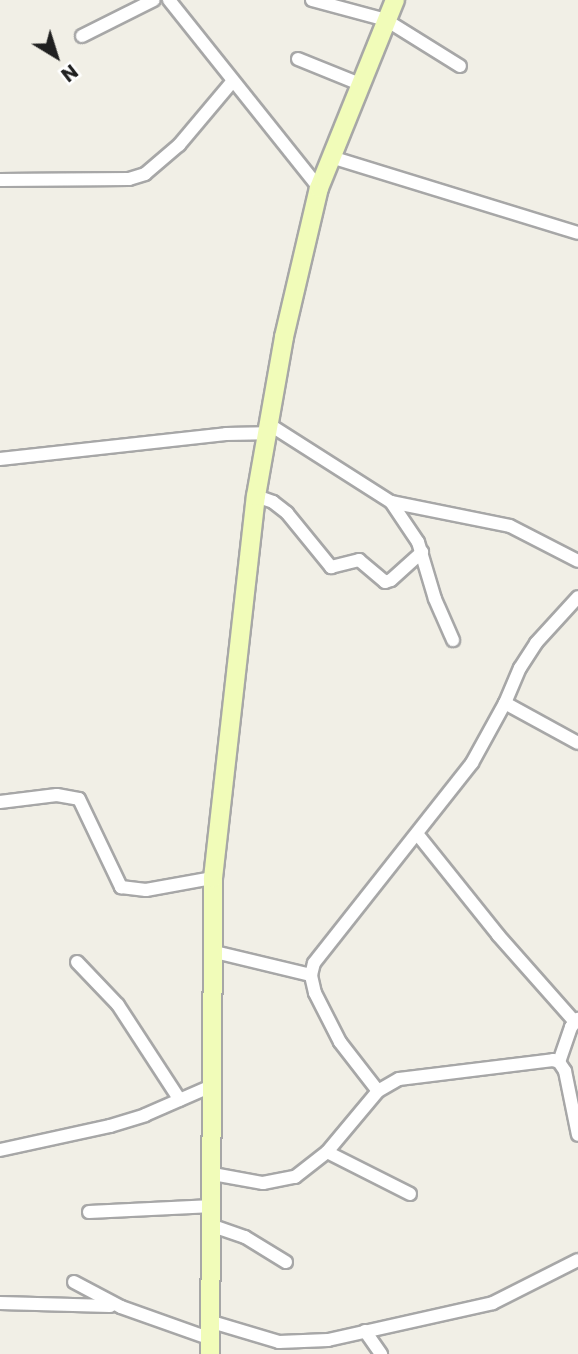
<!DOCTYPE html>
<html>
<head>
<meta charset="utf-8">
<style>
	body { margin:0 }
	#map { position:relative; width:578px; height:1354px; overflow:hidden; background:#f1efe6; font-family:Poppins,sans-serif }
	div>[style] { position:absolute }
	[style*='--x'] { left:calc(var(--x)*1px); top:calc(var(--y)*1px); width:calc(var(--w)*1px); rotate:calc(var(--a)*1deg) }
	.roads { filter:drop-shadow(2px 0 #a7a7a7) drop-shadow(-2px 0 #a7a7a7) drop-shadow(0 2px #a7a7a7) drop-shadow(0 -2px #a7a7a7) }
	.street>* { height:12px; margin:-6px; padding:0 6px; transform-origin:6px; border-radius:6px; background:#fff }
	.secondary>* { height:18px; margin:-9px; padding:0 9px; transform-origin:9px; border-radius:9px; background:#f1fcb9 }
	span { translate:-50% -50%; white-space:nowrap; text-align:center; line-height:1.15; -webkit-text-stroke:7px #fff; paint-order:stroke }
	.north { position:absolute; left:21px; top:21px; width:70px; height:70px; -webkit-text-stroke:5px #fff; paint-order:stroke; rotate:142deg; font-size:19px; font-weight:700; line-height:28px; text-align:center; color:#202020 }
	.north::after { content:''; display:block; margin:auto; width:24px; height:32px; background:#202020; clip-path:polygon(50% 0,100% 100%,50% 72%,0 100%) }
</style>
</head>
<body>
<div id="map">
	<div class="roads">
		<div class="street">
			<div style="--x:169;--y:0;--w:241;--a:51.4"></div>
			<div style="--x:312;--y:0;--w:77;--a:15.1"></div>
			<div style="--x:386;--y:20;--w:87;--a:31.9"></div>
			<div style="--x:82;--y:36;--w:80;--a:-26.6"></div>
			<div style="--x:298;--y:59;--w:67;--a:22"></div>
			<div style="--x:331;--y:157;--w:258;--a:17.1"></div>
			<div style="--x:0;--y:180;--w:129;--a:-0.4"></div>
			<div style="--x:129;--y:179;--w:17;--a:-17"></div>
			<div style="--x:145;--y:174;--w:45;--a:-40.5"></div>
			<div style="--x:179;--y:145;--w:82;--a:-49.9"></div>
			<div style="--x:267;--y:423;--w:147;--a:32.5"></div>
			<div style="--x:391;--y:502;--w:121;--a:11.4"></div>
			<div style="--x:510;--y:526;--w:76;--a:27.2"></div>
			<div style="--x:0;--y:459;--w:227;--a:-6.3"></div>
			<div style="--x:226;--y:434;--w:39;--a:-1"></div>
			<div style="--x:256;--y:496;--w:18;--a:19"></div>
			<div style="--x:273;--y:502;--w:18;--a:38"></div>
			<div style="--x:287;--y:513;--w:70;--a:50.8"></div>
			<div style="--x:331;--y:567;--w:29;--a:-14"></div>
			<div style="--x:359;--y:560;--w:34;--a:40"></div>
			<div style="--x:385;--y:582;--w:6;--a:-18"></div>
			<div style="--x:391;--y:580;--w:42;--a:-42.1"></div>
			<div style="--x:391;--y:502;--w:48;--a:56"></div>
			<div style="--x:418;--y:542;--w:59;--a:73.4"></div>
			<div style="--x:435;--y:599;--w:45;--a:66.3"></div>
			<div style="--x:505;--y:703;--w:83;--a:28.7"></div>
			<div style="--x:0;--y:802;--w:57;--a:-7"></div>
			<div style="--x:57;--y:795;--w:22;--a:10"></div>
			<div style="--x:79;--y:799;--w:98;--a:64.5"></div>
			<div style="--x:121;--y:887;--w:25;--a:7"></div>
			<div style="--x:146;--y:890;--w:68;--a:-10.2"></div>
			<div style="--x:418;--y:835;--w:128;--a:51.3"></div>
			<div style="--x:498;--y:935;--w:116;--a:48.5"></div>
			<div style="--x:215;--y:952;--w:99;--a:13.5"></div>
			<div style="--x:77;--y:962;--w:59;--a:46.4"></div>
			<div style="--x:118;--y:1005;--w:113;--a:56.9"></div>
			<div style="--x:559;--y:1062;--w:37;--a:-71"></div>
			<div style="--x:571;--y:1027;--w:11;--a:-49"></div>
			<div style="--x:378;--y:1091;--w:62;--a:-127.8"></div>
			<div style="--x:340;--y:1042;--w:55;--a:-117"></div>
			<div style="--x:315;--y:993;--w:18;--a:-103"></div>
			<div style="--x:311;--y:975;--w:12;--a:-76"></div>
			<div style="--x:314;--y:963;--w:255;--a:-51.7"></div>
			<div style="--x:472;--y:763;--w:68;--a:-61.2"></div>
			<div style="--x:505;--y:703;--w:38;--a:-67"></div>
			<div style="--x:520;--y:668;--w:30;--a:-57"></div>
			<div style="--x:536;--y:643;--w:62;--a:-47.6"></div>
			<div style="--x:0;--y:1150;--w:113;--a:-12.3"></div>
			<div style="--x:110;--y:1126;--w:37;--a:-17"></div>
			<div style="--x:145;--y:1115;--w:75;--a:-23.5"></div>
			<div style="--x:327;--y:1152;--w:93;--a:26.8"></div>
			<div style="--x:213;--y:1174;--w:51;--a:10.2"></div>
			<div style="--x:263;--y:1183;--w:33;--a:-11"></div>
			<div style="--x:295;--y:1177;--w:41;--a:-38"></div>
			<div style="--x:327;--y:1152;--w:80;--a:-50.1"></div>
			<div style="--x:378;--y:1091;--w:24;--a:-30"></div>
			<div style="--x:399;--y:1079;--w:155;--a:-7"></div>
			<div style="--x:553;--y:1060;--w:6;--a:18"></div>
			<div style="--x:559;--y:1062;--w:11;--a:56"></div>
			<div style="--x:565;--y:1071;--w:65;--a:78.5"></div>
			<div style="--x:89;--y:1212;--w:124;--a:-2.8"></div>
			<div style="--x:213;--y:1226;--w:34;--a:19"></div>
			<div style="--x:245;--y:1237;--w:48;--a:31.4"></div>
			<div style="--x:74;--y:1282;--w:53;--a:28"></div>
			<div style="--x:121;--y:1307;--w:96;--a:19.6"></div>
			<div style="--x:0;--y:1303;--w:110;--a:1.6"></div>
			<div style="--x:212;--y:1322;--w:70;--a:16.6"></div>
			<div style="--x:279;--y:1342;--w:49;--a:-2.3"></div>
			<div style="--x:328;--y:1340;--w:169;--a:-12.6"></div>
			<div style="--x:493;--y:1303;--w:95;--a:-26.8"></div>
			<div style="--x:365;--y:1331;--w:28;--a:55"></div>
		</div>
		<div class="secondary">
			<div style="--x:210;--y:1354;--w:476;--a:-89.6"></div>
			<div style="--x:213;--y:878;--w:384;--a:-83.6"></div>
			<div style="--x:256;--y:496;--w:161;--a:-80"></div>
			<div style="--x:284;--y:337;--w:153;--a:-76.8"></div>
			<div style="--x:319;--y:188;--w:203;--a:-68"></div>
		</div>
	</div>
	<div class="north">N</div>
</div>
</body>
</html>
